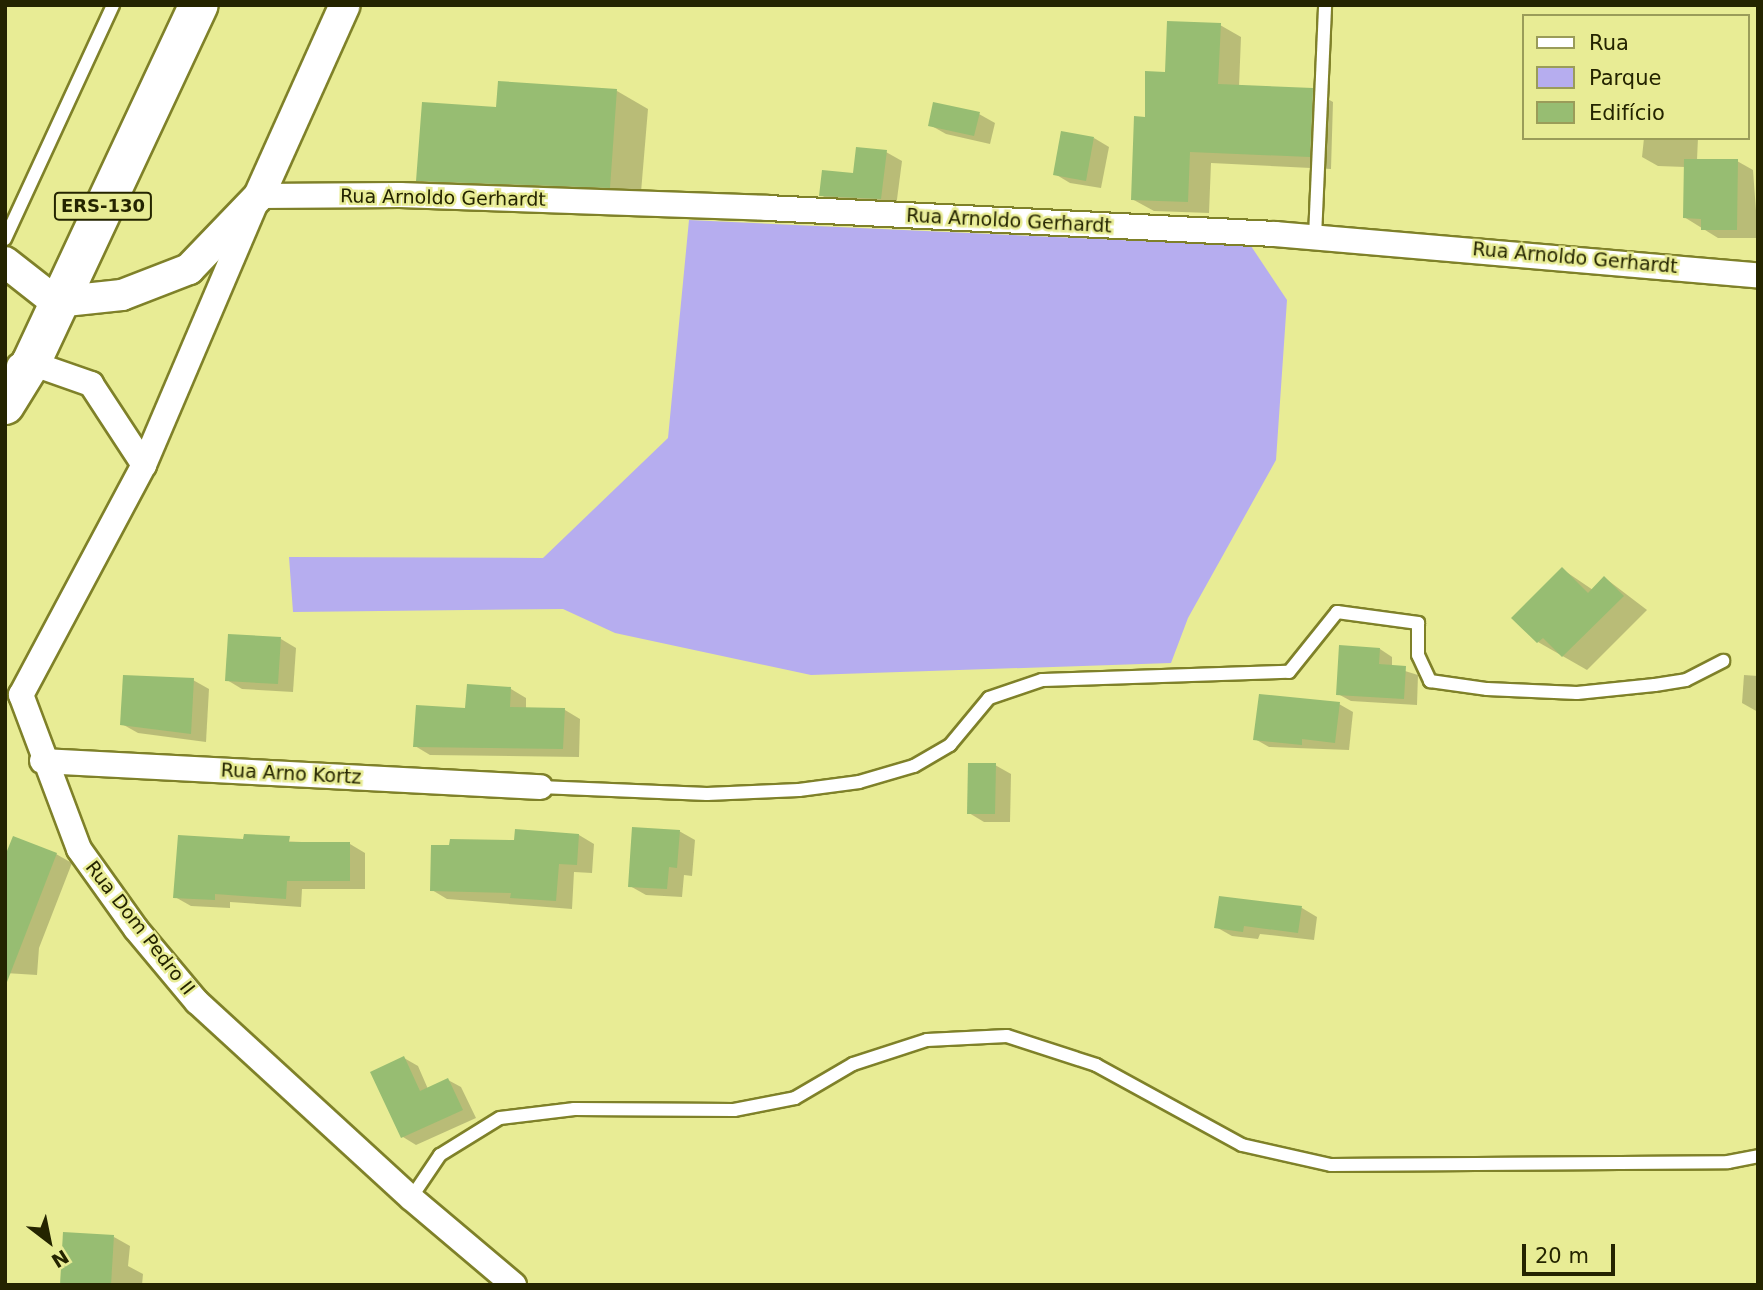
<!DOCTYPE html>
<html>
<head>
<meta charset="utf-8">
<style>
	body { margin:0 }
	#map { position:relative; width:1763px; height:1290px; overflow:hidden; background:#e8ec95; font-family:"DejaVu Sans",sans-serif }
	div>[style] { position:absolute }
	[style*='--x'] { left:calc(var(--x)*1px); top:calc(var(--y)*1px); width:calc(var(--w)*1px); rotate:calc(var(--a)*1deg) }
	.green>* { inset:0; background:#b6adef }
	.shadow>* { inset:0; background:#0003 }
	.building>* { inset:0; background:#97bd72 }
	.roads { filter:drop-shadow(2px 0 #7f8129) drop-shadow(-2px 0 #7f8129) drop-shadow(0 2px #7f8129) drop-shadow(0 -2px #7f8129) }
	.service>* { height:12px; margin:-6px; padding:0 6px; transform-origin:6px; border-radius:6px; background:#fff }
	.minor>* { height:24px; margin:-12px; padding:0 12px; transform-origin:12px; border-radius:12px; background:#fff }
	.tertiary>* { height:30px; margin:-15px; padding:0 15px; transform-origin:15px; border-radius:15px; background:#fff }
	.primary>* { height:38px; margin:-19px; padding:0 19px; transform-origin:19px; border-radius:19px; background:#fff }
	span { translate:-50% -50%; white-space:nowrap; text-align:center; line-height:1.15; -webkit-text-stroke:5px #e8ec95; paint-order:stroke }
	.shield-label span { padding:2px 5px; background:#e8ec95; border:2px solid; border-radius:5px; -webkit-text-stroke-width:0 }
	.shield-label { font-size:18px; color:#242400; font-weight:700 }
	.street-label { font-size:19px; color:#242400 }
	.frame { position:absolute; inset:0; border:7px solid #242400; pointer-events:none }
	.legend { position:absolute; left:1522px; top:14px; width:228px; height:126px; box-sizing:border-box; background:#e8ec95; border:2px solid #9a9c59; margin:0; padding:9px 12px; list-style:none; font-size:21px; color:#242400 }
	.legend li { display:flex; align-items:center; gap:14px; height:35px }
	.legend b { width:35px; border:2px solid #9a9c59 }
	.north { position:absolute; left:14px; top:1206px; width:70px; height:70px; -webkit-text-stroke:5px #e8ec95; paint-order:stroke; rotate:148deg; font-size:19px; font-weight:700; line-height:28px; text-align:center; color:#242400 }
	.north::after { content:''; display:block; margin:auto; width:24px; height:32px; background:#242400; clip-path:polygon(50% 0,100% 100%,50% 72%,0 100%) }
	.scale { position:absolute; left:1522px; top:1244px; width:93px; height:32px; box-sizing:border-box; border:4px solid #242400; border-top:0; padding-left:9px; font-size:21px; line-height:24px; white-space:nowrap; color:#242400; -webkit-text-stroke:5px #e8ec95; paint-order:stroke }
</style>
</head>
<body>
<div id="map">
	<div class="green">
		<div style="clip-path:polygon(689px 220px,1251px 246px,1287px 300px,1276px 460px,1188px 618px,1171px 663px,811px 675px,615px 633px,563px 609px,293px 612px,289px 557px,543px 558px,668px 438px)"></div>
	</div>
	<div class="shadow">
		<div style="clip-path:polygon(1220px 25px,1241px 37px,1239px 87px,1312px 90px,1333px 102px,1331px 169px,1211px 163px,1209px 213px,1154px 211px,1132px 199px,1146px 119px,1166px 74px)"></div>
		<div style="clip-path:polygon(617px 91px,648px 109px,640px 204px,449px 198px,418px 180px,498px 109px)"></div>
		<div style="clip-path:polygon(979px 114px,995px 123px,990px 144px,946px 134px,930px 125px)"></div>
		<div style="clip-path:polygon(1094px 138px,1109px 147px,1101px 188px,1070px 183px,1055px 174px)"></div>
		<div style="clip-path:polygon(1644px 138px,1698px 138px,1697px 160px,1737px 161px,1753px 170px,1758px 238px,1718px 238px,1684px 217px,1685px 167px,1658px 166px,1642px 157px)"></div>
		<div style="clip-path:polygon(886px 152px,902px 161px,896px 207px,836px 204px,821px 195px)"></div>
		<div style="clip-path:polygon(1562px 569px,1593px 590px,1605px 578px,1647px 610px,1587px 670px,1538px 642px)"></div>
		<div style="clip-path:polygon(281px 639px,296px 648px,293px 692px,242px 689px,227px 680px)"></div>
		<div style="clip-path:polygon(1380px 649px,1392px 657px,1392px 667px,1418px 675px,1417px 705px,1351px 701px,1338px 694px)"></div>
		<div style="clip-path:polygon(1744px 675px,1758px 676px,1758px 712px,1742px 703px)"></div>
		<div style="clip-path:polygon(193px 680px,209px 689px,206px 742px,138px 733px,122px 724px)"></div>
		<div style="clip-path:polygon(511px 689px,526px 698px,526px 709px,565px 710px,580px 719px,579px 757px,430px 755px,415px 746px,467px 710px)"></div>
		<div style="clip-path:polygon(1339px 704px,1353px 712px,1349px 750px,1269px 747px,1255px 739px)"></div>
		<div style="clip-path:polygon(995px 765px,1011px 774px,1010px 822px,984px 822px,969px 813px)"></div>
		<div style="clip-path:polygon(679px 831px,695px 840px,692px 876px,684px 875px,682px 897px,646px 895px,630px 886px)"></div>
		<div style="clip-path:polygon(579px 835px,594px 844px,592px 873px,574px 872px,572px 909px,447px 899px,432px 890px,516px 841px)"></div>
		<div style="clip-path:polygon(179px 837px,350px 844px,365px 853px,365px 889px,302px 889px,301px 907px,230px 902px,230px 908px,191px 906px,175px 897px)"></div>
		<div style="clip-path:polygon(56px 854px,72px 863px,39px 948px,37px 975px,5px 973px,5px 859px)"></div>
		<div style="clip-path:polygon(1302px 908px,1317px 917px,1314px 940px,1260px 934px,1258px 939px,1232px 936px,1216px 927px)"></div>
		<div style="clip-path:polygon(404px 1058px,418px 1066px,428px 1089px,448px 1080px,461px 1087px,476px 1118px,416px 1145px,403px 1137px)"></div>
		<div style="clip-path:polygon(114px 1237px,130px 1246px,128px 1266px,143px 1274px,142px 1285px,62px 1285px)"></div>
	</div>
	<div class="building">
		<div style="clip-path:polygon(1167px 21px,1221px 23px,1218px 84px,1313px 88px,1310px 157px,1190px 152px,1188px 202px,1131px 200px,1134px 116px,1145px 117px,1145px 71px,1165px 72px)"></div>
		<div style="clip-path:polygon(498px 81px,617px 89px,610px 188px,416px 181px,422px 102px,496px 107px)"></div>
		<div style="clip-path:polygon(933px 102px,980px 112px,974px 136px,928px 126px)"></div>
		<div style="clip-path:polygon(1061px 131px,1094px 137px,1086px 181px,1053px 175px)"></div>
		<div style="clip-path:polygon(856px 147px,887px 150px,881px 199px,819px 196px,822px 170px,853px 173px)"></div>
		<div style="clip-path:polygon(1684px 159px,1738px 159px,1737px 230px,1701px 230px,1701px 219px,1683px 218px)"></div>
		<div style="clip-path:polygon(1562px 567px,1588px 593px,1604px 576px,1624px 596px,1562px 657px,1543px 638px,1537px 643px,1511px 618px)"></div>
		<div style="clip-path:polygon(228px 634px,281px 637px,278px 684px,225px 681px)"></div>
		<div style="clip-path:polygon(1339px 645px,1380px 648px,1379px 664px,1406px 666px,1404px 699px,1336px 695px)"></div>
		<div style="clip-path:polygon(123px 675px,194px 678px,191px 734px,120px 725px)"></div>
		<div style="clip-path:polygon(467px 684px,511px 687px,510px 707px,565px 708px,563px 749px,413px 747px,416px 705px,465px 708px)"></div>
		<div style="clip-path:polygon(1259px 694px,1340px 702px,1335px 743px,1302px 739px,1302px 745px,1253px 740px)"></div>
		<div style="clip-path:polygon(968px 763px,996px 763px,995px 814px,967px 814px)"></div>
		<div style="clip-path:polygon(632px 827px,680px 830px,677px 868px,669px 867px,667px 889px,628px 887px)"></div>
		<div style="clip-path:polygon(515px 829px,579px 834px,577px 865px,559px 864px,556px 901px,510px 898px,511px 893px,430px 891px,431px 845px,449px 845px,450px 839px,514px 840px)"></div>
		<div style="clip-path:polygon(244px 834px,290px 836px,289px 842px,350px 842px,350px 881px,287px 881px,286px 899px,215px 894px,215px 900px,173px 898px,178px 835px,243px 839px)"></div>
		<div style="clip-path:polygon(13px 836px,57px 853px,7px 982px,5px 856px)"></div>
		<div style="clip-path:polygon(1219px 896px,1302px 906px,1298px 933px,1244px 926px,1243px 932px,1214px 928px)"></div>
		<div style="clip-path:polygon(404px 1056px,420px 1091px,448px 1078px,463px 1110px,401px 1138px,370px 1072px)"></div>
		<div style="clip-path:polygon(63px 1232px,114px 1235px,111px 1285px,60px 1285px)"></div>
	</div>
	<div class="roads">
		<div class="service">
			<div style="--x:1315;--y:237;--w:232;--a:-87.5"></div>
			<div style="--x:5;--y:239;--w:258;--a:-65.2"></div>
			<div style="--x:540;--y:787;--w:167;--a:2.4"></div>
			<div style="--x:707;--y:794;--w:92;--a:-2.5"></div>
			<div style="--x:799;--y:790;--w:61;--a:-7.6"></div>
			<div style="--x:859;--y:782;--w:57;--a:-16.2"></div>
			<div style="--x:914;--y:766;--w:42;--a:-30.3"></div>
			<div style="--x:950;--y:745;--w:61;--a:-50.3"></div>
			<div style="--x:989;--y:698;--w:56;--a:-18.8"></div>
			<div style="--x:1042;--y:680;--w:247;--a:-1.9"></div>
			<div style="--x:1289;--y:672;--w:77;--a:-51.3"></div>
			<div style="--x:1337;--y:612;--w:82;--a:7.7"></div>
			<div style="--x:1418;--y:623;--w:32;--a:90"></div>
			<div style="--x:1418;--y:655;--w:29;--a:65"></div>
			<div style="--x:1430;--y:681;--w:58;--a:8"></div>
			<div style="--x:1487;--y:689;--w:90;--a:2.5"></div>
			<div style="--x:1577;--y:693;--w:78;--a:-5.9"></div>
			<div style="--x:1655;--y:685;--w:31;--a:-9"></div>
			<div style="--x:1686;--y:680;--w:42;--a:-27.2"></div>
			<div style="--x:411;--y:1198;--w:52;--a:-56"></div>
			<div style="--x:440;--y:1155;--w:70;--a:-31.7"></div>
			<div style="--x:500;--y:1118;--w:75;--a:-6.9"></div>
			<div style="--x:574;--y:1109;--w:160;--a:0.4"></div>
			<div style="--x:734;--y:1110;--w:62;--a:-11.1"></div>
			<div style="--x:795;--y:1098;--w:67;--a:-30.4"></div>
			<div style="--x:853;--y:1064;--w:78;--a:-18"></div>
			<div style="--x:927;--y:1040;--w:80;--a:-2.9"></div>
			<div style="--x:1007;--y:1036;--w:94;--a:18"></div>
			<div style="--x:1096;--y:1065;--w:166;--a:28.7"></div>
			<div style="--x:1242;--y:1145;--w:91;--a:12.7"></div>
			<div style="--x:1331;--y:1165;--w:397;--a:-0.4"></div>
			<div style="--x:1728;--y:1162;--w:31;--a:-11"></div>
		</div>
		<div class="minor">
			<div style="--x:19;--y:366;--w:12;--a:-14"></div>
			<div style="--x:31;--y:363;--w:64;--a:19.3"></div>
			<div style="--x:91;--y:384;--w:97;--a:56.8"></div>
			<div style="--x:42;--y:761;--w:499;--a:3"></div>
			<div style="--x:514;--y:1285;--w:135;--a:-139.8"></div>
			<div style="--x:411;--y:1198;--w:290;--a:-137.5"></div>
			<div style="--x:197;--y:1002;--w:95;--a:-129.9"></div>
			<div style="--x:136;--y:929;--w:98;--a:-125.5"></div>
			<div style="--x:79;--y:849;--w:165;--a:-110.6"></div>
			<div style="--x:21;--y:695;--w:261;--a:-61.9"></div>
			<div style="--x:144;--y:465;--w:293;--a:-66.9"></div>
			<div style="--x:259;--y:196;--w:141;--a:-0.4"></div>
			<div style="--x:400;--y:195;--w:367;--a:2"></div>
			<div style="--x:767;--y:208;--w:509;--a:2.93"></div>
			<div style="--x:1275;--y:234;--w:485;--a:4.9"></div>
		</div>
		<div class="tertiary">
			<div style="--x:5;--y:262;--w:65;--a:38.1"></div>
			<div style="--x:56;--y:302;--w:66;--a:-6.1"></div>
			<div style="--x:122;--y:295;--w:72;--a:-21.2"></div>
			<div style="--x:189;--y:269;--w:101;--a:-46.2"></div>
			<div style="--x:259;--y:196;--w:209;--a:-65.8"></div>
		</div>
		<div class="primary">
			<div style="--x:5;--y:405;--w:49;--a:-58.2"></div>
			<div style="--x:31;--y:363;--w:395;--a:-64.9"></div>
		</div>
	</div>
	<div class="shield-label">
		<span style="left:103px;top:206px">ERS-130</span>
	</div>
	<div class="street-label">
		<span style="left:443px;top:198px;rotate:1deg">Rua Arnoldo Gerhardt</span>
		<span style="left:1009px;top:221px;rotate:3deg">Rua Arnoldo Gerhardt</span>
		<span style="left:1575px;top:258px;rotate:5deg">Rua Arnoldo Gerhardt</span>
		<span style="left:291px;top:774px;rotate:3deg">Rua Arno Kortz</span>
		<span style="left:140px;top:928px;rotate:52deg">Rua Dom Pedro II</span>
	</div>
	<div class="frame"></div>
	<ul class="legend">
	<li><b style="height:9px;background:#fff"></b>Rua</li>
	<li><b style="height:19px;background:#b6adef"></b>Parque</li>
	<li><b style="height:19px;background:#97bd72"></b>Edifício</li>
	</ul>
	<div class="north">N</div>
	<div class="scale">20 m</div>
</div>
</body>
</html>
